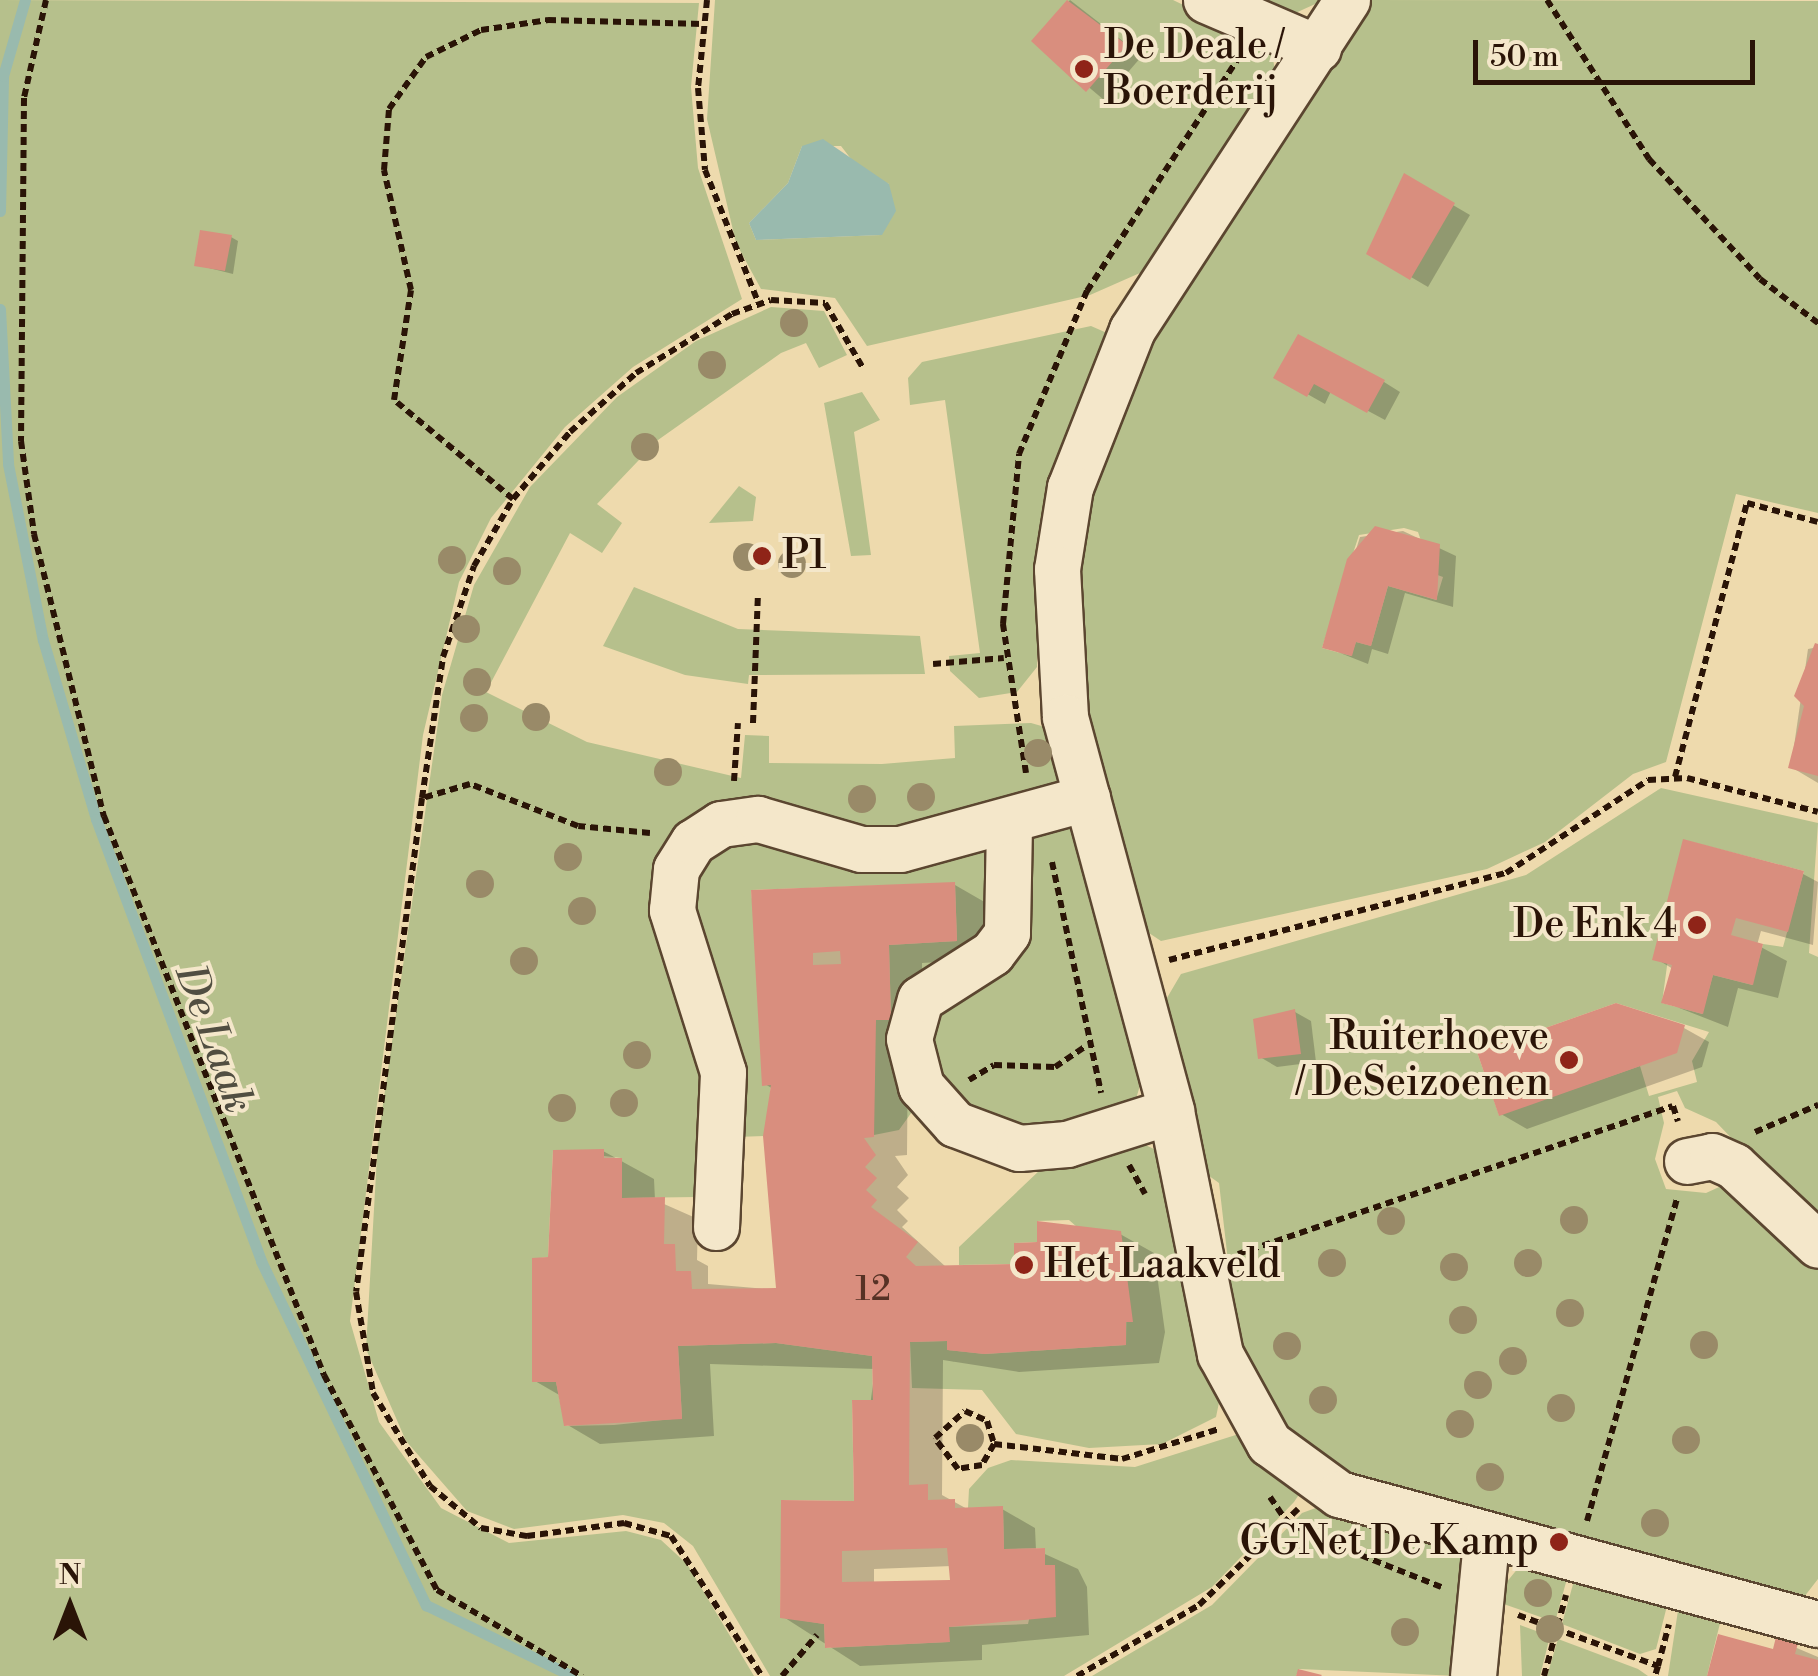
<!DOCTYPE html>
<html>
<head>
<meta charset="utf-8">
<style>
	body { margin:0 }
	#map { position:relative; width:1818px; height:1676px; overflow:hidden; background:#eedaad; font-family:"Libre Bodoni",serif }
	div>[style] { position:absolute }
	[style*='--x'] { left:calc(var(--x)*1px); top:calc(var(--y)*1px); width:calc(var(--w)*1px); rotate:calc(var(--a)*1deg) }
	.green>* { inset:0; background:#b6c08c }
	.water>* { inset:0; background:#99baae }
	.shadow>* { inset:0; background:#0003 }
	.stream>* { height:11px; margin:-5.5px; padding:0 5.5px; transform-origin:5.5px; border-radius:5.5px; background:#99baae }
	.building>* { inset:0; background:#d98e7e }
	.path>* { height:6px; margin-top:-3px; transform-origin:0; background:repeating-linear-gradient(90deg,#2a1407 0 8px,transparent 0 13px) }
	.roads { filter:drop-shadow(2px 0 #5b4630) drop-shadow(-2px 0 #5b4630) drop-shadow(0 2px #5b4630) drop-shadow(0 -2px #5b4630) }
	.minor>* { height:45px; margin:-22.5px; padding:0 22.5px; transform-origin:22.5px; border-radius:22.5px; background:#f4e7ca }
	.trees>* { width:28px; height:28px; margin:-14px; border-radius:50%; background:#998a68 }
	.dots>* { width:28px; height:28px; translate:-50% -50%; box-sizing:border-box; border:5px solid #f4e7ca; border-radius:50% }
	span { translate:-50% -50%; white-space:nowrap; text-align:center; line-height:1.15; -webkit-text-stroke:8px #f4e7ca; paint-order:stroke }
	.number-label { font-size:35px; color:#563225 }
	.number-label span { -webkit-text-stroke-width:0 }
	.poi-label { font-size:40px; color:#2a1407 }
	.left { translate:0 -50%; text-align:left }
	.right { translate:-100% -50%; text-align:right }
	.water-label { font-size:42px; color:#514e41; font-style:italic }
	.north { position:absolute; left:20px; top:1556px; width:100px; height:100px; -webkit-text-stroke:8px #f4e7ca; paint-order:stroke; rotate:0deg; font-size:28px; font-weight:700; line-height:40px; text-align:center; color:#2a1407 }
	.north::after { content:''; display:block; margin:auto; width:35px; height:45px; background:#2a1407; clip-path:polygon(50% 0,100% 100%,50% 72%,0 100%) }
	.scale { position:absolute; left:1473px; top:40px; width:282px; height:45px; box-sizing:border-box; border:5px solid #2a1407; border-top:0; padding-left:12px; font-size:30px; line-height:35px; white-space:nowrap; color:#2a1407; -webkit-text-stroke:8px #f4e7ca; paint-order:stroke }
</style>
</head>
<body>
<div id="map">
	<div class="green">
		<div style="clip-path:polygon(0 0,699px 3px,691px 87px,698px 168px,742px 299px,633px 367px,565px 427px,491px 518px,459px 582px,423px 735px,350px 1321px,379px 1422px,441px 1508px,509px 1543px,626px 1531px,661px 1540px,687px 1564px,754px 1676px,0 1676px)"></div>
		<div style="clip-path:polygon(evenodd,715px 0,1173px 0,1271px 47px,1275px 71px,1149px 269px,1090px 295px,867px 346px,835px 298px,761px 289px,736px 243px,707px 119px,715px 0,802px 146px,841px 146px,862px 173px,889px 184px,881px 235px,756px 240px,749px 223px,788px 183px,802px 146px)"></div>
		<div style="clip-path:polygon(1267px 0,1324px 0,1291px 15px)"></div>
		<div style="clip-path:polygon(evenodd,1368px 0,1818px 1px,1818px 513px,1736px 494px,1666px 762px,1633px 774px,1545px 842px,1487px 869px,1161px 941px,1143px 929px,1084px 733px,1078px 529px,1152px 330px,1368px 0,1404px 528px,1418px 532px,1432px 573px,1443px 577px,1436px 600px,1388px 586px,1371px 646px,1356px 642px,1351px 656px,1322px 648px,1359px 535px,1404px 528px)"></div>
		<div style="clip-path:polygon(771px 307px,824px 311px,847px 355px,819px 368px,806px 343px,781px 353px,658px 440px,597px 504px,622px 523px,602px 553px,570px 533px,486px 692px,587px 742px,741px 778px,745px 735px,769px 736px,769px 763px,882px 764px,955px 758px,954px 726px,1031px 723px,1045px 727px,1062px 783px,977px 823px,685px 839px,704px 1027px,697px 1197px,622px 1198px,621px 1158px,553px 1150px,548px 1257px,532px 1259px,532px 1382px,556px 1382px,565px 1426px,614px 1425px,682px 1418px,678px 1346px,776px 1343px,872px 1356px,873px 1400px,852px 1401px,854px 1501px,782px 1500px,780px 1617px,824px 1624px,825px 1648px,949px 1642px,949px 1627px,1028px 1624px,1045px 1548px,1004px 1549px,1003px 1507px,968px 1508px,969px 1489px,988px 1468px,1011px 1460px,1135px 1467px,1242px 1433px,1300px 1493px,1294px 1502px,1212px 1587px,1064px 1676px,770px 1676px,693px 1546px,664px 1523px,623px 1515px,514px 1529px,467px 1511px,406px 1441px,366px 1349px,378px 1139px,442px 695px,474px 585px,530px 487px,617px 397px,696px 341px)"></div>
		<div style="clip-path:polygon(1091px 326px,1107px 333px,1039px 571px,1037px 667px,1017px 692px,979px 698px,950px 671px,949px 656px,980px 653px,945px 400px,910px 405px,908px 378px,922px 362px)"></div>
		<div style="clip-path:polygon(862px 392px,880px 420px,854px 432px,871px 555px,851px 556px,824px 403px)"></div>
		<div style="clip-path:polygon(739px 486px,756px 497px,753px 521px,709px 523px)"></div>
		<div style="clip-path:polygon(634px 587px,738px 629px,920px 636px,925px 674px,749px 675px,748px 684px,685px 675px,603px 646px)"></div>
		<div style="clip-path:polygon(evenodd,1661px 788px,1818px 823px,1809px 953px,1818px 957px,1818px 1228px,1716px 1122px,1685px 1108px,1677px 1091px,1658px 1097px,1664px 1123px,1655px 1159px,1666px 1189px,1706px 1193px,1728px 1183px,1818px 1263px,1818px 1579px,1804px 1597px,1388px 1496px,1293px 1446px,1240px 1365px,1219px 1183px,1198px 1168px,1164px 1003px,1181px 974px,1526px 875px,1661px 788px,1684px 840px,1804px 871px,1783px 947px,1763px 944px,1752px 985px,1713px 975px,1702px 1014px,1662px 1003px,1684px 840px,1661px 788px,1616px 1003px,1709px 1032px,1692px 1061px,1697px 1082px,1649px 1096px,1640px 1066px,1499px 1115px,1477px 1052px,1616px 1003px)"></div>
		<div style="clip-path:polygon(1072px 824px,1143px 1075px,1136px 1099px,1039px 1138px,938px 1094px,926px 1009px,990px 967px,1023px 839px)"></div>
		<div style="clip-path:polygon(712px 840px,986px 845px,1002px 917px,934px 971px,914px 1109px,899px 1130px,874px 1135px,872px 1039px,876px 1020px,891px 1019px,889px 945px,957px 941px,955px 883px,751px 890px,771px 1085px,766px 1136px,736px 1137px,683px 913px)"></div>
		<div style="clip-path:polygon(1133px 1139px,1158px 1151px,1221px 1393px,1216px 1417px,1162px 1444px,1089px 1448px,1016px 1434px,982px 1390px,912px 1388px,910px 1342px,947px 1341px,948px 1350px,985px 1354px,1126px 1345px,1127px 1271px,1069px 1220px,1037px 1221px,1037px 1242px,1014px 1243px,1014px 1264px,959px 1265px,959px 1247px,1040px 1170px)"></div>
		<div style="clip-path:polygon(1324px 1505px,1457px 1550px,1465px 1560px,1459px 1676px,1299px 1669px,1296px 1676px,1092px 1676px,1212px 1605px,1302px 1513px)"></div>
		<div style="clip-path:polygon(1519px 1567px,1568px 1575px,1555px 1622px,1492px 1600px)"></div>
		<div style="clip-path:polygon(1575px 1577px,1668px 1602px,1656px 1649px,1640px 1654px,1562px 1624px)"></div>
		<div style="clip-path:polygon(1679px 1604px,1722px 1615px,1707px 1676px,1668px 1676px)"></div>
		<div style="clip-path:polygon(1520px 1625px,1550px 1636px,1540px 1676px,1522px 1676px)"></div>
		<div style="clip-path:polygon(1558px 1639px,1638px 1669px,1648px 1676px,1547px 1676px)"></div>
	</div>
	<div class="water">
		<div style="clip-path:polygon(823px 139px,889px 184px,896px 211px,882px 235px,756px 240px,749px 223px,788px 183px,802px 146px)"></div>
	</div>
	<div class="shadow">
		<div style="clip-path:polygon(1070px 0,1142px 56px,1104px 100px,1034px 41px)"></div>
		<div style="clip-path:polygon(1405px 177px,1470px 215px,1428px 287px,1370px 253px)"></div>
		<div style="clip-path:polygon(231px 237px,238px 241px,233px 274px,197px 265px)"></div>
		<div style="clip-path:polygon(1277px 377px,1384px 382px,1400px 392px,1385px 420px,1331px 391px,1325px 404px)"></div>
		<div style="clip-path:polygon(1403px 531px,1456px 556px,1453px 607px,1405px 593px,1388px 654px,1372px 649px,1368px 664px,1325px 647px,1360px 537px)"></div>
		<div style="clip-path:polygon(1818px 647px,1818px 783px,1791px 767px,1808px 649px)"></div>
		<div style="clip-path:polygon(1803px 874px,1818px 882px,1813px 945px,1761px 931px,1757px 945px,1787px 961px,1778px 998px,1738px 988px,1728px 1027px,1664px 1002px,1673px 969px,1655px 958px)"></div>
		<div style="clip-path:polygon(evenodd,955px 885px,988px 904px,989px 959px,922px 963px,923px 1038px,908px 1038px,907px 1155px,895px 1156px,908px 1175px,897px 1187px,909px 1198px,897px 1210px,908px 1221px,902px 1227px,946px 1267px,1017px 1266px,1120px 1234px,1154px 1253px,1165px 1332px,1159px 1363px,1019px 1372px,943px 1360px,942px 1495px,969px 1510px,1002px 1509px,1035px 1528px,1036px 1550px,1078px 1569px,1087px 1587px,1089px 1635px,982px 1645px,982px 1660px,860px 1666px,782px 1616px,857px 1503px,875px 1369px,710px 1364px,714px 1436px,600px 1444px,566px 1424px,561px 1396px,535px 1381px,550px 1260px,603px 1151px,654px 1179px,655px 1200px,698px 1219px,697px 1260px,708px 1266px,708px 1284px,779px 1290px,773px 1089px,765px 1084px,753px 892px,955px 885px,952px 1566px,953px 1582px,874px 1584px,874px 1569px,952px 1566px)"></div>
		<div style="clip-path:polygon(1295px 1012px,1311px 1021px,1316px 1062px,1277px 1067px,1260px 1057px)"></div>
		<div style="clip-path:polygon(1684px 1028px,1709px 1042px,1702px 1067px,1527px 1129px,1501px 1114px)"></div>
		<div style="clip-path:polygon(1778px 1640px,1818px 1657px,1818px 1676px,1709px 1676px,1775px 1652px)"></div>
	</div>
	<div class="stream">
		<div style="--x:0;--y:211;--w:135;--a:-88.7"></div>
		<div style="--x:3;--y:76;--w:79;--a:-73.9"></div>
		<div style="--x:0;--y:309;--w:155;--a:87"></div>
		<div style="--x:8;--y:464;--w:179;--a:78.8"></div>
		<div style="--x:43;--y:640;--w:187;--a:73.5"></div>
		<div style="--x:96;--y:819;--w:472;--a:69.5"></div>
		<div style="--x:261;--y:1261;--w:382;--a:64.4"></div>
		<div style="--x:426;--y:1605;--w:162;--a:25.9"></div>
	</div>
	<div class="building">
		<div style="clip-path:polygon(1067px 0,1127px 45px,1086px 92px,1031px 41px)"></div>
		<div style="clip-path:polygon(1404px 173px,1455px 203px,1410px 280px,1366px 254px)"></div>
		<div style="clip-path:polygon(200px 230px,232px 235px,225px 271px,194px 266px)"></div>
		<div style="clip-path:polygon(1298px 334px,1385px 380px,1367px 413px,1314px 384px,1307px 397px,1273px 378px)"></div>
		<div style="clip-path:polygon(1375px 526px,1440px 544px,1437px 600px,1388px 586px,1371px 646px,1356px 642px,1352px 656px,1322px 648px,1347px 559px)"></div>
		<div style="clip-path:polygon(1815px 643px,1818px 644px,1818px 776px,1788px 768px,1804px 706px,1794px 696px)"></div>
		<div style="clip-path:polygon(1683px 839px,1804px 871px,1788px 932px,1736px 918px,1731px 935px,1763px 944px,1753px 985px,1713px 975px,1703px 1014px,1661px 1003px,1672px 965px,1652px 960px)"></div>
		<div style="clip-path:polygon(evenodd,955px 882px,957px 941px,889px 945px,891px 1020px,876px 1020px,874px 1137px,864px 1138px,876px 1155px,865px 1167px,877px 1178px,866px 1190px,877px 1200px,871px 1207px,918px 1242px,906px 1257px,916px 1266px,1014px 1264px,1014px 1243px,1037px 1242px,1037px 1221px,1121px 1231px,1133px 1322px,1126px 1322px,1126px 1345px,984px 1354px,947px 1350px,947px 1341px,910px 1342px,909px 1485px,928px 1484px,928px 1500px,955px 1499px,955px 1508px,1003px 1506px,1004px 1549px,1045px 1548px,1045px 1565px,1055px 1565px,1056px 1617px,949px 1627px,950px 1642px,825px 1648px,824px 1624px,780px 1618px,781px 1500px,854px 1501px,852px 1400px,873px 1400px,872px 1356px,776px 1343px,678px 1346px,682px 1419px,564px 1426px,556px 1382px,532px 1382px,532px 1258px,548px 1257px,553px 1150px,604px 1149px,604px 1158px,622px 1158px,622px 1198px,665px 1197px,664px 1244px,675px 1244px,676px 1271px,691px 1271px,692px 1289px,776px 1288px,763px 1136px,771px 1085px,762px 1086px,751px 890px,955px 882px,840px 951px,841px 964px,813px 965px,813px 953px,840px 951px,955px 882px,947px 1548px,950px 1580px,842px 1582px,842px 1551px,947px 1548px)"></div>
		<div style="clip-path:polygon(1616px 1003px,1685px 1025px,1677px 1053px,1499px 1116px,1477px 1052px)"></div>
		<div style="clip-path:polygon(1295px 1009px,1301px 1054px,1258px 1059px,1253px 1019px)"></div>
		<div style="clip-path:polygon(1718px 1634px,1773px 1649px,1776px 1637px,1798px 1643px,1795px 1654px,1818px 1660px,1818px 1676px,1707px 1676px)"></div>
		<div style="clip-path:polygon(1298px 1669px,1322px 1675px,1321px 1676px,1296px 1676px)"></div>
	</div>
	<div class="path">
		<div style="--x:46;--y:0;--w:100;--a:102.7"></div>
		<div style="--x:24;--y:98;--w:343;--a:90.5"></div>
		<div style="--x:21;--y:441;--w:94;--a:82"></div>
		<div style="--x:34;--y:534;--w:291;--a:76.1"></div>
		<div style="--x:104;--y:816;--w:601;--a:68.52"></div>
		<div style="--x:324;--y:1375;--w:243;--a:62.3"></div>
		<div style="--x:437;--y:1590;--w:169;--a:30.7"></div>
		<div style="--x:707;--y:0;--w:88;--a:95.8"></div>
		<div style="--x:698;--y:88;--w:82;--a:85.1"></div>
		<div style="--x:705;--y:170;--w:142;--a:68.1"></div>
		<div style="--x:1547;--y:0;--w:189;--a:57.3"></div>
		<div style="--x:1649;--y:159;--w:163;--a:47.2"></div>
		<div style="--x:1760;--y:279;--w:73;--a:37.2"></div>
		<div style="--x:513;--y:499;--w:155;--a:-140.2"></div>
		<div style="--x:394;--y:400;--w:111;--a:-81.2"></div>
		<div style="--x:411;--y:290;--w:123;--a:-102.7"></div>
		<div style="--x:384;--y:170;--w:61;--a:-85.3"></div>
		<div style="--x:389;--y:109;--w:64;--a:-54.6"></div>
		<div style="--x:426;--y:57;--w:61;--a:-26.1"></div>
		<div style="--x:481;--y:30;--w:68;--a:-8.5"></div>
		<div style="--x:548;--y:20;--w:155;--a:1.5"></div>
		<div style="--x:933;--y:664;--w:71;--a:-4.8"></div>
		<div style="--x:753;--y:723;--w:128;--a:-87.8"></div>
		<div style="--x:1026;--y:773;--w:151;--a:-98.8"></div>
		<div style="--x:1003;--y:624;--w:171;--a:-84.6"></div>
		<div style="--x:1019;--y:454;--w:177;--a:-67.4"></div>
		<div style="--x:1087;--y:291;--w:279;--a:-57"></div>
		<div style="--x:1675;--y:777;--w:283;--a:-75.3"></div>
		<div style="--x:1747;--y:503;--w:73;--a:15"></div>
		<div style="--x:734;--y:781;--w:58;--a:-86.1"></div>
		<div style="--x:422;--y:798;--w:498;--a:97.6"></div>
		<div style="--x:356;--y:1292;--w:102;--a:80.4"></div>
		<div style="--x:373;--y:1393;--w:109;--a:58.5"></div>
		<div style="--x:430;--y:1486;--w:66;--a:39.5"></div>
		<div style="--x:481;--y:1528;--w:47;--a:9.9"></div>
		<div style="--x:527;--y:1536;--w:98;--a:-7.6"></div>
		<div style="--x:624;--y:1523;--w:49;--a:15.5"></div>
		<div style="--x:671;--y:1536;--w:167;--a:57"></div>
		<div style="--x:650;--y:833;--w:72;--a:-174.4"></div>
		<div style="--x:578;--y:826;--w:116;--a:-158.7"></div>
		<div style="--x:470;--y:784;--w:50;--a:163.7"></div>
		<div style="--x:422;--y:798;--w:143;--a:-81.5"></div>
		<div style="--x:443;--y:657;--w:96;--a:-71.2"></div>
		<div style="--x:474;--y:566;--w:78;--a:-59.8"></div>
		<div style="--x:513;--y:499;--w:88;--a:-49.6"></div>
		<div style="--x:570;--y:432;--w:89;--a:-41.8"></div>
		<div style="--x:636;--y:373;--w:113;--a:-31.6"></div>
		<div style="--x:732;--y:314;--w:41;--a:-19.7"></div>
		<div style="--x:771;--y:300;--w:54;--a:3.2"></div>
		<div style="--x:825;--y:303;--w:75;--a:59.7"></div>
		<div style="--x:1052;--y:862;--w:236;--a:78"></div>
		<div style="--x:1169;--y:960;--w:348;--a:-14.5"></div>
		<div style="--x:1506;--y:873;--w:170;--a:-33.2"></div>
		<div style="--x:1648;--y:780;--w:39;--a:-3"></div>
		<div style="--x:1687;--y:778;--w:135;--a:14.5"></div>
		<div style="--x:969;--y:1080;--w:29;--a:-31"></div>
		<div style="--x:994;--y:1065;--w:61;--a:1.9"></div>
		<div style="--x:1055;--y:1067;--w:37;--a:-34"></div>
		<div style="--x:1755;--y:1132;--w:69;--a:-23.2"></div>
		<div style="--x:1129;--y:1165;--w:33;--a:61"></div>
		<div style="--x:1238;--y:1254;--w:459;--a:-18.8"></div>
		<div style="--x:1673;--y:1106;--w:16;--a:72"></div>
		<div style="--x:994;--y:1444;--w:24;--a:120"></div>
		<div style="--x:982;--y:1465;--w:24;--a:171"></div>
		<div style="--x:958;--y:1469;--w:39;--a:-127"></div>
		<div style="--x:935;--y:1438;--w:40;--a:-42"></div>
		<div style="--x:965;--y:1411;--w:24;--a:24"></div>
		<div style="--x:987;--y:1421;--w:24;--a:73"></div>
		<div style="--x:994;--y:1444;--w:129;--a:6.7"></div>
		<div style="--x:1122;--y:1459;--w:102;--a:-17.2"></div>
		<div style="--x:1270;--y:1497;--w:29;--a:56"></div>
		<div style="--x:1286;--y:1521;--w:44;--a:27.1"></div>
		<div style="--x:1325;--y:1541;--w:125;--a:21.6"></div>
		<div style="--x:1587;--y:1521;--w:337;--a:-74.4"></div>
		<div style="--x:1518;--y:1615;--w:149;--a:20"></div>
		<div style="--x:1658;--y:1666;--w:10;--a:107"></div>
		<div style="--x:1658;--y:1666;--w:43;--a:-75.3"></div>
		<div style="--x:782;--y:1676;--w:54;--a:-49.5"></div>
		<div style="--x:1077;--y:1676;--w:141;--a:-30.2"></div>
		<div style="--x:1199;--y:1605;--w:138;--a:-44.1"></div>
		<div style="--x:1544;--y:1676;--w:84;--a:-74.8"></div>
	</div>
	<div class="roads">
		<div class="minor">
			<div style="--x:1206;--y:0;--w:122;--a:23.2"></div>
			<div style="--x:1347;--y:0;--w:394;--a:123.1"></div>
			<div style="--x:1132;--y:330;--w:169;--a:111.5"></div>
			<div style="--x:1070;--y:487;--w:83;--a:99"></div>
			<div style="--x:1057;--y:569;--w:148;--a:86.9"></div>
			<div style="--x:1065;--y:717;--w:408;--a:74.9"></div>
			<div style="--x:1171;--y:1111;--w:248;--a:78.6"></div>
			<div style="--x:1220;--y:1354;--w:102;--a:61.2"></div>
			<div style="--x:1269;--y:1443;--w:87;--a:36.1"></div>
			<div style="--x:1339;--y:1494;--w:496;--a:15.2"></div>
			<div style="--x:1009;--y:825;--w:108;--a:91.1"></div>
			<div style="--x:1007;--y:933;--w:25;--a:127"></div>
			<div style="--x:992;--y:953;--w:85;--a:147.4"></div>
			<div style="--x:920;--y:999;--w:41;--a:105.4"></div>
			<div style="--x:909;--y:1039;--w:49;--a:75.7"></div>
			<div style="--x:921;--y:1086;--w:51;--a:48.2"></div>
			<div style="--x:955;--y:1124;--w:68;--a:20.6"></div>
			<div style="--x:1019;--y:1148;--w:48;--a:-4.8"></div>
			<div style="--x:1067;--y:1144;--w:109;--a:-17.6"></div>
			<div style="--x:1687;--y:1161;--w:25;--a:-11"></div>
			<div style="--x:1712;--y:1156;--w:24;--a:24"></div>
			<div style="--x:1734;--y:1166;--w:115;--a:43.2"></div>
			<div style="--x:716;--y:1227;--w:155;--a:-87.4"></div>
			<div style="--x:723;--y:1072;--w:170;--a:-107.5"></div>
			<div style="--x:672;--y:910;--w:41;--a:-84.4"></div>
			<div style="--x:676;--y:869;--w:32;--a:-58"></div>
			<div style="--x:693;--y:842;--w:33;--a:-33"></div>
			<div style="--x:721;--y:824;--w:37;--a:-8"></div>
			<div style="--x:758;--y:819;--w:107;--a:16.2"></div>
			<div style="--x:861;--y:849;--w:39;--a:0"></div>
			<div style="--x:900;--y:849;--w:194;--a:-15.3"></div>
			<div style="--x:1473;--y:1676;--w:137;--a:-84.5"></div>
		</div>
	</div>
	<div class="trees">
		<div style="left:794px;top:323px"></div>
		<div style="left:712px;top:365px"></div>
		<div style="left:645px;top:447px"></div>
		<div style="left:747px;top:557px"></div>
		<div style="left:452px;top:560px"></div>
		<div style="left:792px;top:564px"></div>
		<div style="left:507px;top:571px"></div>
		<div style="left:466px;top:629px"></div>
		<div style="left:477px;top:682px"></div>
		<div style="left:536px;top:717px"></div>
		<div style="left:474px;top:718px"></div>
		<div style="left:1038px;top:753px"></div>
		<div style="left:668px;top:772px"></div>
		<div style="left:921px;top:797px"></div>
		<div style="left:862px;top:799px"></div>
		<div style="left:568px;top:857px"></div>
		<div style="left:480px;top:884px"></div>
		<div style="left:582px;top:911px"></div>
		<div style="left:524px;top:961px"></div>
		<div style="left:637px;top:1055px"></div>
		<div style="left:624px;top:1103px"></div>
		<div style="left:562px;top:1108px"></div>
		<div style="left:1574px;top:1220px"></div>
		<div style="left:1391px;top:1221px"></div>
		<div style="left:1332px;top:1263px"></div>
		<div style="left:1528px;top:1263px"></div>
		<div style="left:1454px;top:1267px"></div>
		<div style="left:1570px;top:1313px"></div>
		<div style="left:1463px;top:1320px"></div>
		<div style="left:1704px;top:1345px"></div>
		<div style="left:1287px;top:1346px"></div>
		<div style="left:1513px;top:1361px"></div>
		<div style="left:1478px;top:1385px"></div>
		<div style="left:1323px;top:1400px"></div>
		<div style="left:1561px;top:1408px"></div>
		<div style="left:1460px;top:1424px"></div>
		<div style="left:970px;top:1438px"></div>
		<div style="left:1686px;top:1440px"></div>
		<div style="left:1490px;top:1477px"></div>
		<div style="left:1655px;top:1523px"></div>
		<div style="left:1538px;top:1593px"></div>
		<div style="left:1550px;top:1629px"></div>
		<div style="left:1405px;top:1632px"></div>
	</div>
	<div class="dots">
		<div style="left:1084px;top:69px;background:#8f2418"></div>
		<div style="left:762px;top:556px;background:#8f2418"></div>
		<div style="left:1697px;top:925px;background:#8f2418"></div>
		<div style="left:1569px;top:1060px;background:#8f2418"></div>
		<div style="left:1024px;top:1265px;background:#8f2418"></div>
		<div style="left:1559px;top:1542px;background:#8f2418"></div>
	</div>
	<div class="number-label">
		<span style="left:873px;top:1290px">12</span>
	</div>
	<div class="poi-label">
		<span class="left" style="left:1104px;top:69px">De Deale /<br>Boerderij</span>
		<span class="left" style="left:782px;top:556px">P1</span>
		<span class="right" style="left:1677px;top:925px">De Enk 4</span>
		<span class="right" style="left:1549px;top:1060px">Ruiterhoeve<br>/ DeSeizoenen</span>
		<span class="left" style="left:1044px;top:1265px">Het Laakveld</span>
		<span class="right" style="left:1539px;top:1542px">GGNet De Kamp</span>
	</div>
	<div class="water-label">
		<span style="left:213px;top:1039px;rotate:70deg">De Laak</span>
	</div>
	<div class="north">N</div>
	<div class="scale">50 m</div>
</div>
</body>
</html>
